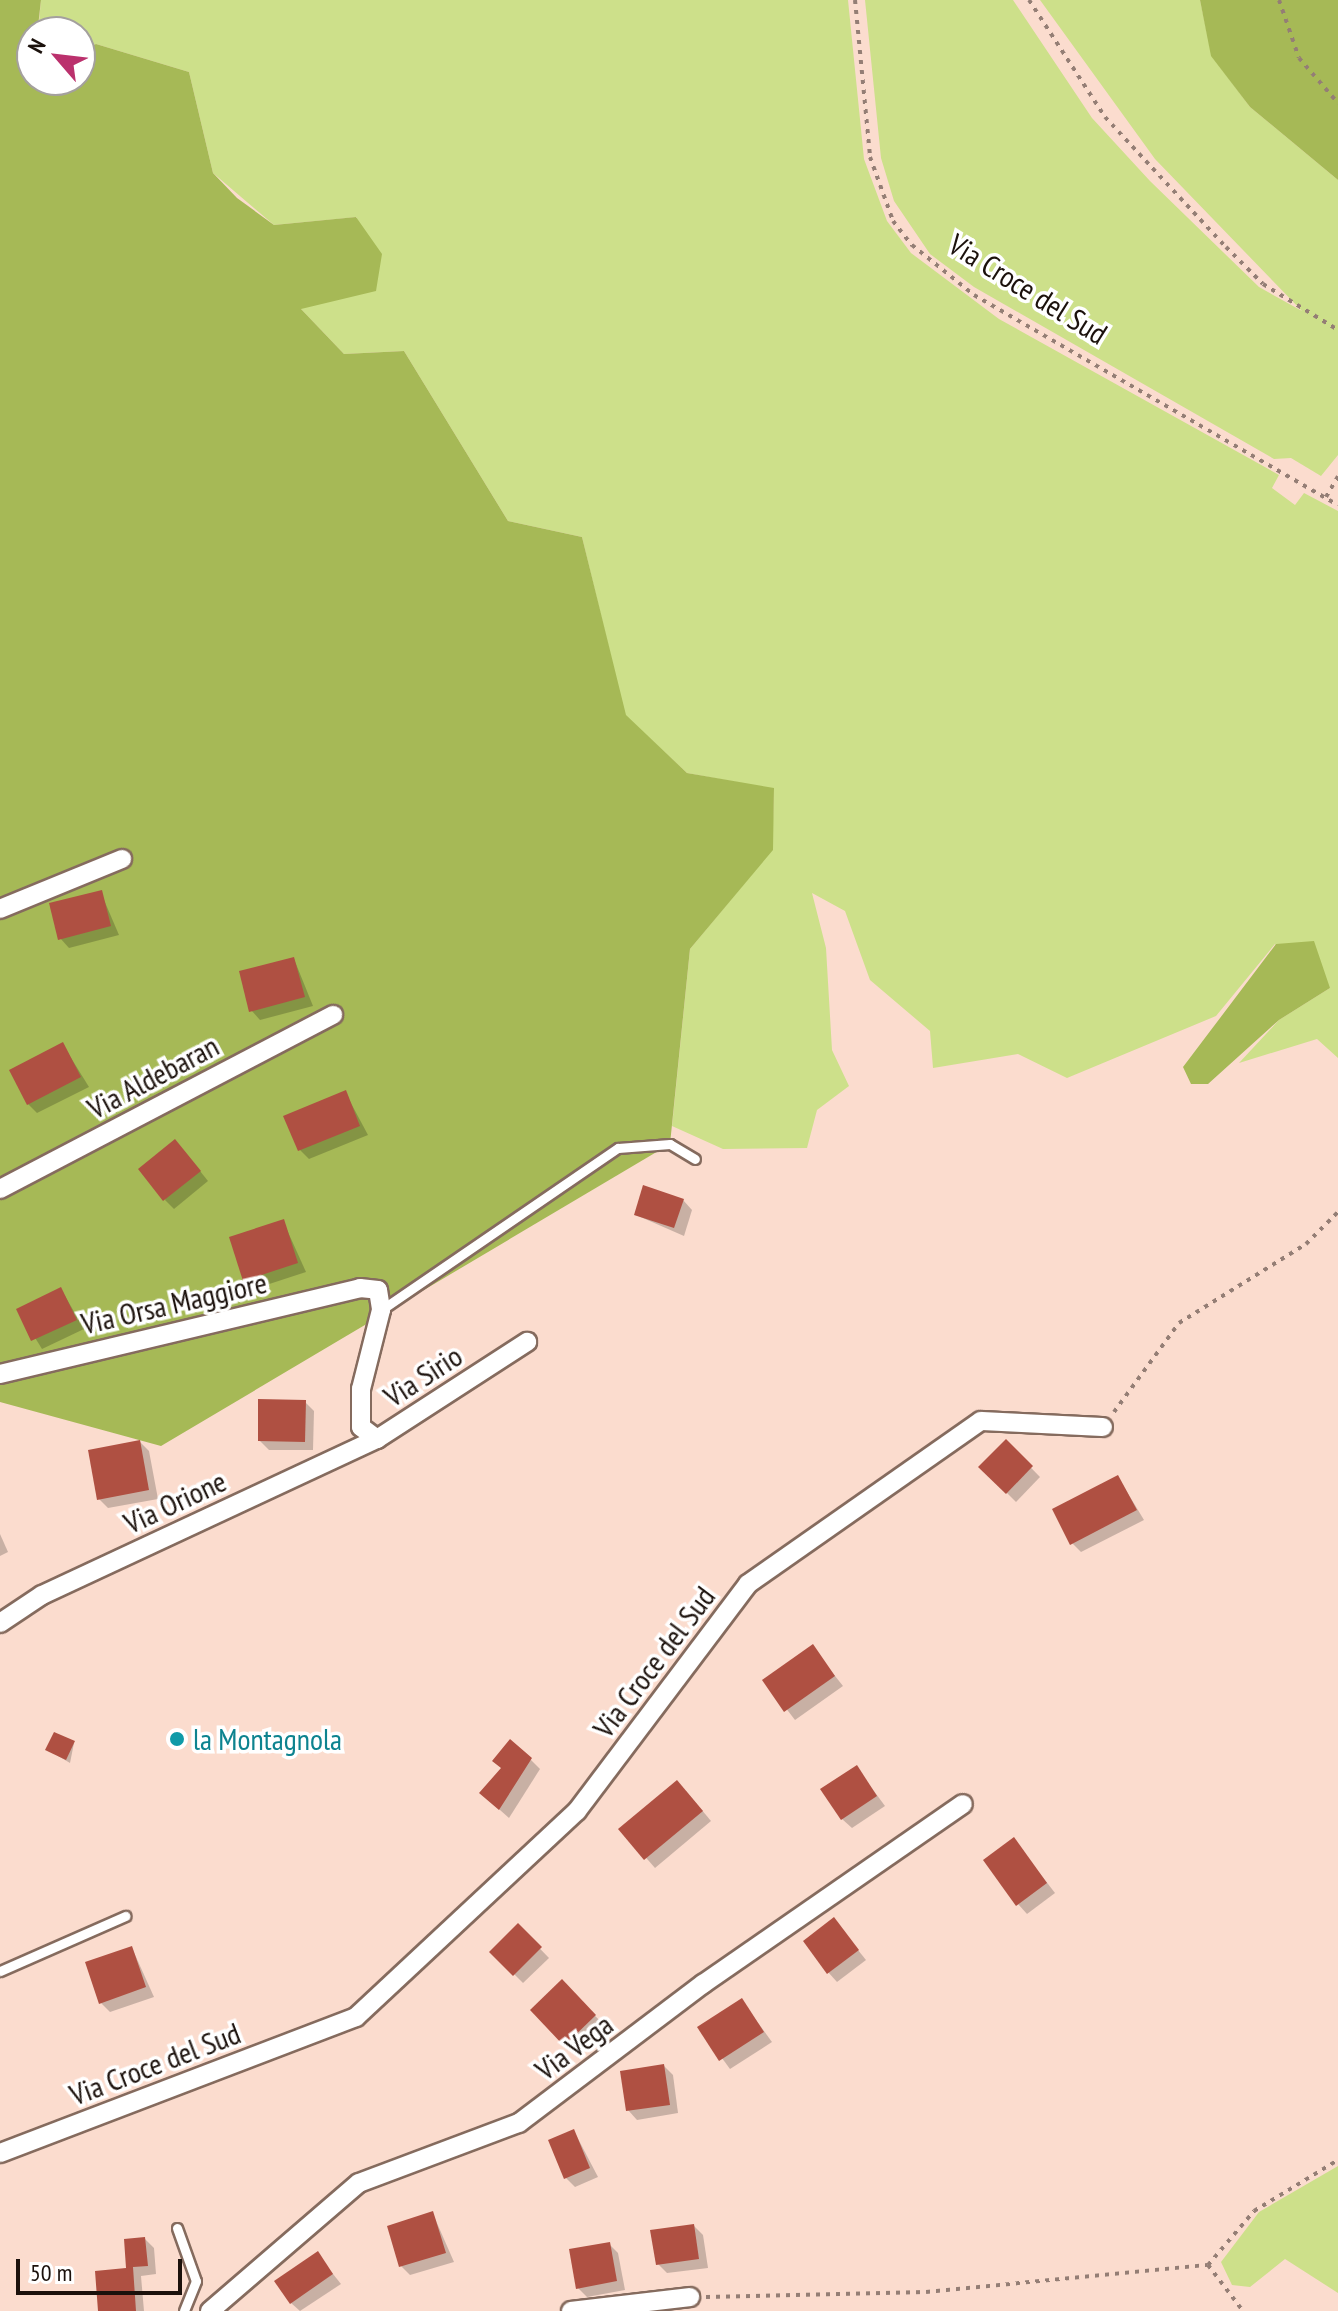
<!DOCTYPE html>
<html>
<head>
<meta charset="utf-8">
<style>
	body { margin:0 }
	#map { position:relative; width:1338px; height:2311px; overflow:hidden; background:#fbdcce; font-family:"PT Sans Narrow",sans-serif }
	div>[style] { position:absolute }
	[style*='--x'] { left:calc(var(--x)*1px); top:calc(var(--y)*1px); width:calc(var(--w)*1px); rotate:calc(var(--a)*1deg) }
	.green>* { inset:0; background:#cde08a }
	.forest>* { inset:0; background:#a6b956 }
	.shadow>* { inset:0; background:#0003 }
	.building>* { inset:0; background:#af5042 }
	.path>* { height:4px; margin-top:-2px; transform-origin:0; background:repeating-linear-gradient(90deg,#947e75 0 4px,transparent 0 10px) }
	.roads { filter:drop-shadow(2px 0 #856b5e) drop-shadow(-2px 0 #856b5e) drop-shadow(0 2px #856b5e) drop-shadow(0 -2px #856b5e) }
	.lane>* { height:9px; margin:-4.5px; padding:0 4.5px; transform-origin:4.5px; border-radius:4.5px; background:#fff }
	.street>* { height:18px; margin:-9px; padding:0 9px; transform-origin:9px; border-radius:9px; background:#fff }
	.dots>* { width:22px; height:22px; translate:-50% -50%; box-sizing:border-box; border:4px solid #fff; border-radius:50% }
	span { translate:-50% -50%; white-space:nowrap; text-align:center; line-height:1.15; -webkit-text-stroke:7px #fff; paint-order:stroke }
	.street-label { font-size:30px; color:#1b110c }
	.culture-label { font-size:30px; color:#0d838f }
	.left { translate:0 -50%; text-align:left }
	.north { position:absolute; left:16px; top:16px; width:80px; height:80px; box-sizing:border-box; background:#fff; border:2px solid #a4a09e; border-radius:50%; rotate:298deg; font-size:22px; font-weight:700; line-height:32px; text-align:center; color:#1b110c }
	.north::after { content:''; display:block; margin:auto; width:28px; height:36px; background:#bb316d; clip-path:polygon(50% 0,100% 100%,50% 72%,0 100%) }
	.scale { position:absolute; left:16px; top:2259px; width:166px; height:36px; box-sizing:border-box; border:4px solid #1b110c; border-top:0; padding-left:10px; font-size:24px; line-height:28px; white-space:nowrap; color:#1b110c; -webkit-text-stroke:6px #fff; paint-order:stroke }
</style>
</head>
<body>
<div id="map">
	<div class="green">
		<div style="clip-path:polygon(41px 0,848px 0,864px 159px,887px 221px,911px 253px,999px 319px,1279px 475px,1272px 488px,1295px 505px,1304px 493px,1338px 511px,1338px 1058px,1317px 1039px,1239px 1063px,1279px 1020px,1330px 988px,1275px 944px,1216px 1016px,1067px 1078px,1018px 1054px,933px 1068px,930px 1031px,870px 980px,845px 911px,812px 893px,826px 948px,832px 1050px,849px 1086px,817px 1110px,807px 1148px,723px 1149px,672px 1126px,690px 949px,772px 850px,774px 789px,687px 773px,625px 715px,582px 537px,508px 521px,404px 351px,344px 354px,300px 308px,357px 217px,274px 225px,213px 173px,189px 72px,96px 44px,80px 51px,80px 32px,38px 32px)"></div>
		<div style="clip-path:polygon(865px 0,1013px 0,1092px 118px,1150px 181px,1259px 287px,1302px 311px,1155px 159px,1040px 0,1200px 0,1212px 56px,1250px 107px,1338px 180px,1338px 455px,1321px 476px,1291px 458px,1274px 459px,974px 287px,930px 254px,894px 201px,881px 158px)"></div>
		<div style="clip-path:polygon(1338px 2166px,1338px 2293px,1285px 2259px,1250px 2287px,1232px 2285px,1221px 2262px,1259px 2212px)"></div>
	</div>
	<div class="forest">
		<div style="clip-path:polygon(0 0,41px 0,32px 80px,80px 80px,80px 51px,96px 44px,189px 72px,213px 173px,237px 198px,274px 225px,356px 217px,382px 254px,376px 291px,301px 309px,344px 354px,404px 351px,508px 521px,582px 537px,626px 715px,687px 773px,774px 788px,773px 850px,690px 949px,670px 1144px,161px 1446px,0 1402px)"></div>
		<div style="clip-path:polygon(1200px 0,1338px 0,1338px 180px,1250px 107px,1211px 56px)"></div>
		<div style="clip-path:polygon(1314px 941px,1330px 988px,1279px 1020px,1208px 1084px,1191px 1084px,1183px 1067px,1276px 944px)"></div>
	</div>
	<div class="shadow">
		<div style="clip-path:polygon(101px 893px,119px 935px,69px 948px,60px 938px)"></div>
		<div style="clip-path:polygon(294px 959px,313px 1006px,260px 1020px,251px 1010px)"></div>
		<div style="clip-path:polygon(63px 1045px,89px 1087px,37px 1113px,28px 1104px)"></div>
		<div style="clip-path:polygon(345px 1092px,368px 1135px,309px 1159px,300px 1150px)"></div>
		<div style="clip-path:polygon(184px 1151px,208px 1181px,174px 1209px,165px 1200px)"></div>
		<div style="clip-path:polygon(683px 1200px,692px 1210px,684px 1236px,636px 1215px)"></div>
		<div style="clip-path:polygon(283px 1221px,306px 1272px,254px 1289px,245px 1280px)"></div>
		<div style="clip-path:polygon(61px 1289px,84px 1329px,42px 1349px,18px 1310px)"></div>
		<div style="clip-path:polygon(305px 1402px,314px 1411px,313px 1450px,269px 1450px,260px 1441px)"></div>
		<div style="clip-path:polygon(140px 1442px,149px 1451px,158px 1499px,108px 1508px,99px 1499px)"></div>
		<div style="clip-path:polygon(1006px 1442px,1040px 1477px,1016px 1502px,981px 1467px)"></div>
		<div style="clip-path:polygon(1118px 1477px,1144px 1520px,1081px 1552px,1072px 1543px)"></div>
		<div style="clip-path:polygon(0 1534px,8px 1552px,0 1556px)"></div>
		<div style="clip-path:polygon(812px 1647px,843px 1686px,795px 1720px,765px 1681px)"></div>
		<div style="clip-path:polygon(74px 1743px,70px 1763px,48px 1750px)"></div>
		<div style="clip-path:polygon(531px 1760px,540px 1769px,509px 1818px,491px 1802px,503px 1769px)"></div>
		<div style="clip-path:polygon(857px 1768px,885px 1806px,852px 1828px,842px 1819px)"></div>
		<div style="clip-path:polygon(686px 1791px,711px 1821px,655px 1868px,621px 1829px)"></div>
		<div style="clip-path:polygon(1014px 1840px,1055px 1893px,1027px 1914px,1018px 1904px)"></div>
		<div style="clip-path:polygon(834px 1920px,866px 1960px,837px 1982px,828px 1972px)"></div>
		<div style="clip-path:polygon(518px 1926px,549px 1958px,523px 1983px,492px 1952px)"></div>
		<div style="clip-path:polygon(132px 1948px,154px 1997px,110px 2012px,101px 2003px)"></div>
		<div style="clip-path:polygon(562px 1982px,604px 2025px,574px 2053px,532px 2010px)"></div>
		<div style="clip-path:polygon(742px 2001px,772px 2042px,730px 2069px,700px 2028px)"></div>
		<div style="clip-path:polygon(664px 2066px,673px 2075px,678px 2113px,637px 2120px,628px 2110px)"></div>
		<div style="clip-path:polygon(574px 2131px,598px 2177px,575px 2187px,566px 2178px)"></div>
		<div style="clip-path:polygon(433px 2214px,454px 2262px,410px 2275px,401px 2266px)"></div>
		<div style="clip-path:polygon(694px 2226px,703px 2235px,708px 2268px,667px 2273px,658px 2264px)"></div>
		<div style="clip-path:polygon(145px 2239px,154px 2248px,156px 2274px,141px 2276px,144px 2311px,100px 2311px)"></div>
		<div style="clip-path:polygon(609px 2244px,618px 2253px,625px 2290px,587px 2297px,578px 2288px)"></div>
		<div style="clip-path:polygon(317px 2254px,341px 2284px,300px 2311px,291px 2303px)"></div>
	</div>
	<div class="building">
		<div style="clip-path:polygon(102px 890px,111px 926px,58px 940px,49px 903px)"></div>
		<div style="clip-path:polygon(294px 957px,305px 997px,249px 1012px,239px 971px)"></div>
		<div style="clip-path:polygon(63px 1042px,81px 1077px,27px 1105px,9px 1070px)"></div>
		<div style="clip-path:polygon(346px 1090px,360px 1126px,298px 1151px,283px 1116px)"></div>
		<div style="clip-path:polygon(175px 1139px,201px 1171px,163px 1201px,138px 1169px)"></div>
		<div style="clip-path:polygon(643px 1185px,684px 1199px,674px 1228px,634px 1215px)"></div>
		<div style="clip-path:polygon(284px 1219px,298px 1263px,243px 1281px,229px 1237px)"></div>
		<div style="clip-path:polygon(61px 1287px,77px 1320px,31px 1341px,16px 1309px)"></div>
		<div style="clip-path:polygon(258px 1399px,306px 1400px,305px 1442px,258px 1441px)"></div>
		<div style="clip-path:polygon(1006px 1439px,1033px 1466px,1006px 1494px,978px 1467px)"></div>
		<div style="clip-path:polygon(140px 1440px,149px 1490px,97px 1500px,88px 1450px)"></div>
		<div style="clip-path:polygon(1118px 1475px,1137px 1510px,1070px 1545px,1052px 1509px)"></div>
		<div style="clip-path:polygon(813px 1644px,835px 1676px,784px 1712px,762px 1680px)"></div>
		<div style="clip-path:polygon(54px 1732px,75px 1741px,66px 1760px,45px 1750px)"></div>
		<div style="clip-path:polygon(510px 1739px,532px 1758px,499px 1810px,479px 1793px,501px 1768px,492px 1761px)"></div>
		<div style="clip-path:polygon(857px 1765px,877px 1796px,841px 1820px,820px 1789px)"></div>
		<div style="clip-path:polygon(677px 1780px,703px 1811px,644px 1860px,618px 1829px)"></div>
		<div style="clip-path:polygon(1014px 1837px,1047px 1883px,1016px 1906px,983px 1860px)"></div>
		<div style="clip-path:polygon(834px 1917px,859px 1950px,827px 1974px,803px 1941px)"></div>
		<div style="clip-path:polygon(518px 1923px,542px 1947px,513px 1976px,489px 1952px)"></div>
		<div style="clip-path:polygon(132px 1946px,146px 1987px,99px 2004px,85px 1962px)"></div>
		<div style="clip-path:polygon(562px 1979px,596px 2015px,564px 2046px,530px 2010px)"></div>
		<div style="clip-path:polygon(742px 1998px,764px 2032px,719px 2061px,697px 2027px)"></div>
		<div style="clip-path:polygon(664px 2064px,670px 2105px,626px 2111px,620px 2071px)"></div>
		<div style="clip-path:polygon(574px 2129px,590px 2168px,564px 2179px,548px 2140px)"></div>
		<div style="clip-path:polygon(433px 2211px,446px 2253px,399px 2267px,387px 2226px)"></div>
		<div style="clip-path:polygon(694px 2224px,699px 2259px,656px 2265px,650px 2230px)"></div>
		<div style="clip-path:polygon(145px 2237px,148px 2266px,133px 2267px,136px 2311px,98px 2311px,95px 2271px,126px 2268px,124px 2239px)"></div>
		<div style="clip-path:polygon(610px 2242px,617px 2281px,576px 2289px,569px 2249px)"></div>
		<div style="clip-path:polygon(318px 2251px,333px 2274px,290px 2304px,274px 2281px)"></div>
	</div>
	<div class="path">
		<div style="--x:855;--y:0;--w:158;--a:84.5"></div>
		<div style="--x:870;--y:157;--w:68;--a:70.2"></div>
		<div style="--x:893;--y:221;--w:31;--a:52"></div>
		<div style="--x:912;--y:245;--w:80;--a:38.9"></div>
		<div style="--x:974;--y:295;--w:420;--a:30"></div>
		<div style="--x:1029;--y:0;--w:140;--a:57"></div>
		<div style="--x:1105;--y:117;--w:178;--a:47.1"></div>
		<div style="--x:1226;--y:247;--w:52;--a:45"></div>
		<div style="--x:1263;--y:284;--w:88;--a:31.5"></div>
		<div style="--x:1279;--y:0;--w:61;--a:71"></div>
		<div style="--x:1299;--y:58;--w:60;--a:49.1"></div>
		<div style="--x:1326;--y:497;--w:24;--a:-60"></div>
		<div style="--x:1114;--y:1412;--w:110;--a:-53.9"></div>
		<div style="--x:1179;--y:1323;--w:150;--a:-31.9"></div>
		<div style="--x:1306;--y:1244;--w:45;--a:-45"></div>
		<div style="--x:1208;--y:2265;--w:58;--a:52.7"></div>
		<div style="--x:706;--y:2297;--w:220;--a:-1.3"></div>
		<div style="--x:926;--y:2292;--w:283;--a:-5.5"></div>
		<div style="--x:1208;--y:2265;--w:71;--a:-49.6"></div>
		<div style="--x:1254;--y:2211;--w:98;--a:-31.3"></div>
	</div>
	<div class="roads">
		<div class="lane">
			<div style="--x:381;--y:1310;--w:287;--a:-34.4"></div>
			<div style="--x:618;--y:1148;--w:52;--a:-4.4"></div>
			<div style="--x:670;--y:1144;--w:29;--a:31"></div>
			<div style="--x:0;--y:1971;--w:137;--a:-23.7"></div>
			<div style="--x:177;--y:2228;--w:56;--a:70.3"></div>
			<div style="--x:196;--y:2281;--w:32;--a:112"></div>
		</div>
		<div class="street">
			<div style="--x:0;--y:909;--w:132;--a:-22.3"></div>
			<div style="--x:0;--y:1189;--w:376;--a:-27.6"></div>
			<div style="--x:0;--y:1374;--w:370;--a:-13.4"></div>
			<div style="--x:360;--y:1288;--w:18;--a:6"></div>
			<div style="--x:378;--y:1290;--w:20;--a:81"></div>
			<div style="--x:381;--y:1310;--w:81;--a:104.2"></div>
			<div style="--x:361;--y:1389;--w:38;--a:90"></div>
			<div style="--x:361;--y:1427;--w:20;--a:37"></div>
			<div style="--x:377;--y:1439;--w:179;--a:-32.9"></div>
			<div style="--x:0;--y:1623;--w:50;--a:-33.7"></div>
			<div style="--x:42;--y:1595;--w:370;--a:-25"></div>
			<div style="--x:0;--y:2153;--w:381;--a:-20.9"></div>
			<div style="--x:356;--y:2017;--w:302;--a:-43"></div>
			<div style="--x:577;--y:1811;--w:284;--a:-53"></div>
			<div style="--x:748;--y:1584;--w:284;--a:-35"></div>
			<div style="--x:981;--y:1421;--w:122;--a:2.8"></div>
			<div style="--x:210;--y:2311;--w:196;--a:-40.7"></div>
			<div style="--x:359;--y:2183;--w:171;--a:-20.6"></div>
			<div style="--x:519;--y:2123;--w:231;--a:-37.1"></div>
			<div style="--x:703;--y:1984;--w:316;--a:-34.7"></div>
			<div style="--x:571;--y:2311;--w:120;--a:-6.7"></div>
		</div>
	</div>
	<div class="dots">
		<div style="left:177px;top:1739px;background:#0f9aa8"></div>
	</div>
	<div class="street-label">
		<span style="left:1028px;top:289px;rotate:32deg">Via Croce del Sud</span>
		<span style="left:153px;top:1077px;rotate:-28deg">Via Aldebaran</span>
		<span style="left:174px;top:1303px;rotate:-13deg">Via Orsa Maggiore</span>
		<span style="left:423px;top:1376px;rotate:-33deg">Via Sirio</span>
		<span style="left:175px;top:1502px;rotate:-25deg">Via Orione</span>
		<span style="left:654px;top:1662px;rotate:-53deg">Via Croce del Sud</span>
		<span style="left:574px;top:2047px;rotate:-37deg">Via Vega</span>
		<span style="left:155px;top:2064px;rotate:-21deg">Via Croce del Sud</span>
	</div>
	<div class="culture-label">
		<span class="left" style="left:193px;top:1739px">la Montagnola</span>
	</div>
	<div class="north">N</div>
	<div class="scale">50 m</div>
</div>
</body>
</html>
